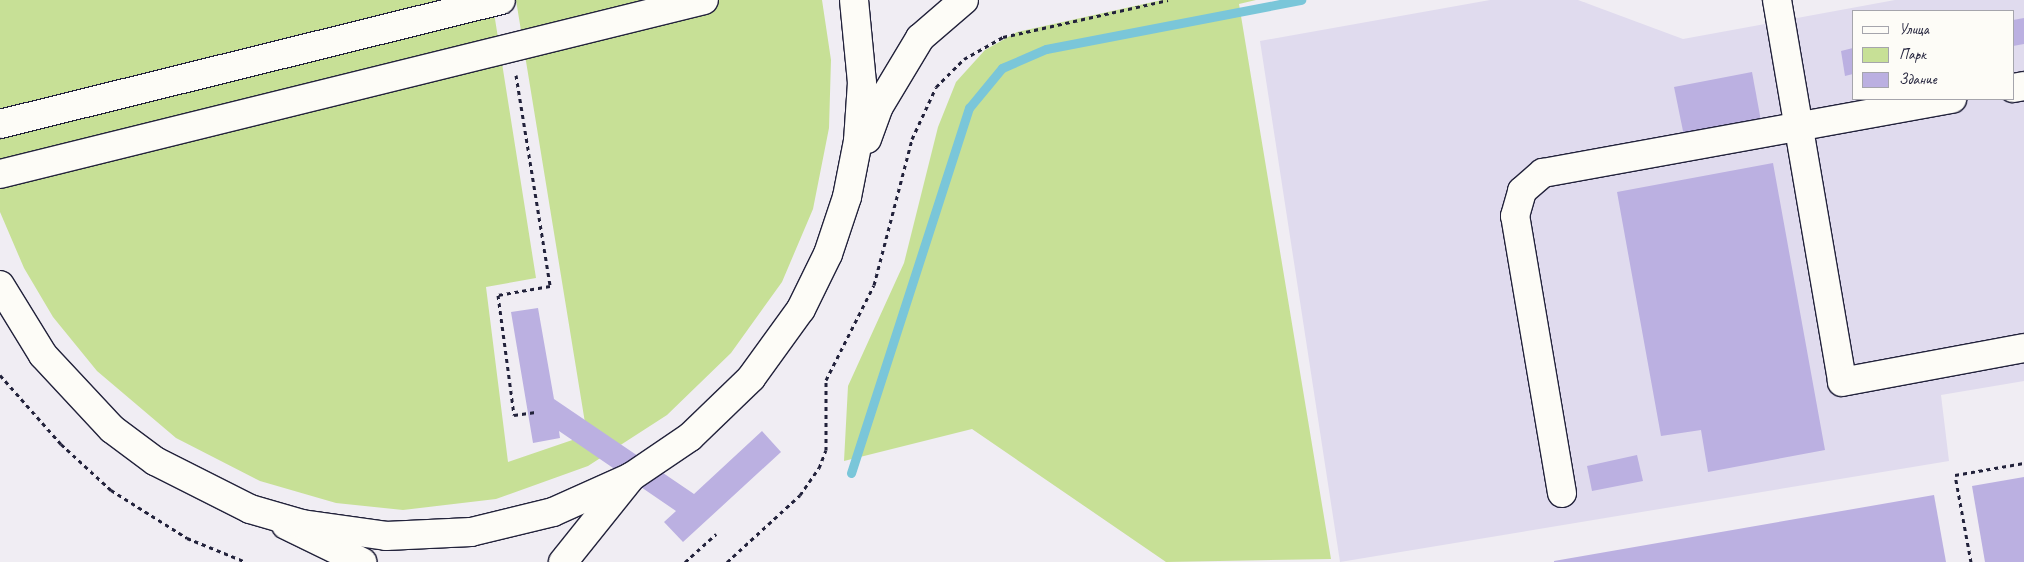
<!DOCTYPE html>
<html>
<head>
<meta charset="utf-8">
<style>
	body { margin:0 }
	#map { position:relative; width:2024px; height:562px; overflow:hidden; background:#f0edf3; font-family:Caveat,sans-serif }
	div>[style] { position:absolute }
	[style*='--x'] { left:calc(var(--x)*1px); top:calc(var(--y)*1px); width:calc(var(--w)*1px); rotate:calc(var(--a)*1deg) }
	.built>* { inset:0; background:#e0dbee }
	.green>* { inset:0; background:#c7e096 }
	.stream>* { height:9px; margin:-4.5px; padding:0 4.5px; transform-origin:4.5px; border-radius:4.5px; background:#7ac6d9 }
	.building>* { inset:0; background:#bbb0e1 }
	.path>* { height:3px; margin-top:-1.5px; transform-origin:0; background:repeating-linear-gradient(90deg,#22223b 0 4px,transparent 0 8px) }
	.roads { filter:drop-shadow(1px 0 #22223b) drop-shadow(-1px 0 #22223b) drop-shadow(0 1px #22223b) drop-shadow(0 -1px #22223b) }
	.minor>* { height:28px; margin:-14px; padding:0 14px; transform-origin:14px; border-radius:14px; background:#fdfcf7 }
	.major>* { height:28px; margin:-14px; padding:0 14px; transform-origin:14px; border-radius:14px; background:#fdfcf7 }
	.highway>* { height:28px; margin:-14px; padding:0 14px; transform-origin:14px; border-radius:14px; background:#fdfcf7 }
	.bridges { filter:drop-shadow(1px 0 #22223b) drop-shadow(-1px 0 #22223b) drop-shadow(0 1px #22223b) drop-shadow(0 -1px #22223b) }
	.highway-bridge>* { height:28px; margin:-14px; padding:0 14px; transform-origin:14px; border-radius:14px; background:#fdfcf7 }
	span { translate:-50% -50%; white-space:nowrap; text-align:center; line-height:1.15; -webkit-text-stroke:4px #fdfcf7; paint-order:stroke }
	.legend { position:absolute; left:1852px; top:10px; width:162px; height:90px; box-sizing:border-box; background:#fdfcf7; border:1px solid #a5a5ac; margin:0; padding:6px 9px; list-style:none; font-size:15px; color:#22223b }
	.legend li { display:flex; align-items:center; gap:10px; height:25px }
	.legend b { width:25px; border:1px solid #a5a5ac }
</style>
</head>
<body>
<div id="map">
	<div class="built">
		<div style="clip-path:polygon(evenodd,1490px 0,1578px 0,1683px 39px,1895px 0,2024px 0,2024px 381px,1941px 395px,1949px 461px,1340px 562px,1260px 41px,1490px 0,1853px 11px,2013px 11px,2013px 99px,1853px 99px,1853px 11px)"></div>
	</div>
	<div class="green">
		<div style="clip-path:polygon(0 0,492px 0,536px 278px,486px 287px,508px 462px,587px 435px,516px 0,822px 0,831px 60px,829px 128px,813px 209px,782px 282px,731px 353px,667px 415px,588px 466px,496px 499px,403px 510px,336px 503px,260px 481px,176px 438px,97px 371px,53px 317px,24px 268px,0 212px)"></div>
		<div style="clip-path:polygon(1162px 0,1256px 0,1239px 4px,1331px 559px,1166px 562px,972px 429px,844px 461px,848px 386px,904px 263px,938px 127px,956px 82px,985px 50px,1017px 32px)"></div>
	</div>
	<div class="stream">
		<div style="--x:851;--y:473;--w:384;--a:-72.1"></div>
		<div style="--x:969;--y:108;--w:52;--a:-50.5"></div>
		<div style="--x:1002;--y:68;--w:48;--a:-23.4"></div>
		<div style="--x:1046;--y:49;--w:260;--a:-10.9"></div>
	</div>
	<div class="building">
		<div style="clip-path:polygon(2024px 18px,2024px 44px,2013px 46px,2013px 20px)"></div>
		<div style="clip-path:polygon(1853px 48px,1853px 74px,1845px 76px,1841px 51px)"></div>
		<div style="clip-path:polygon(1752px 72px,1761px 121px,1684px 136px,1674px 87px)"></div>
		<div style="clip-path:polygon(1773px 163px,1825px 450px,1708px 472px,1701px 430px,1661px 436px,1617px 192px)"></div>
		<div style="clip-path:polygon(538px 308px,554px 399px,694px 494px,762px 431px,781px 452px,683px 542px,664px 522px,676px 511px,559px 431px,560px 438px,533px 443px,511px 312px)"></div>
		<div style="clip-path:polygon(1637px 455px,1643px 481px,1592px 491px,1587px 466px)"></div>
		<div style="clip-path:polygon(2024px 477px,2024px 562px,1985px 562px,1972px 486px)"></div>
		<div style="clip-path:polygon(1934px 495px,1946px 562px,1554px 562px,1554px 561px)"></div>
	</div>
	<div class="path">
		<div style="--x:516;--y:75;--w:214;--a:80.8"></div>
		<div style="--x:550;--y:286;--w:53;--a:170.2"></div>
		<div style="--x:498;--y:295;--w:121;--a:82.4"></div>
		<div style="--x:514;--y:415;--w:22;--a:-8"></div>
		<div style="--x:0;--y:375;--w:92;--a:48.5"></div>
		<div style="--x:61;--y:444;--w:68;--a:42.6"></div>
		<div style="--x:111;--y:490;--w:90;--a:32.3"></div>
		<div style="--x:187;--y:538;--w:64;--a:22.1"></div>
		<div style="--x:685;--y:562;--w:42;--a:-42.1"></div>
		<div style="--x:727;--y:562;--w:99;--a:-42.5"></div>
		<div style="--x:800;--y:495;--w:33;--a:-55"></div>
		<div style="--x:819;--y:468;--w:19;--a:-69"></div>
		<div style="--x:826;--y:450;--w:70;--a:-90"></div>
		<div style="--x:826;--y:380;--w:106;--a:-63.2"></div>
		<div style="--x:874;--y:285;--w:151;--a:-75.4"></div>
		<div style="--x:912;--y:139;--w:57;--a:-65.2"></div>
		<div style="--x:936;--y:87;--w:40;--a:-45"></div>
		<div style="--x:964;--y:59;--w:45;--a:-29.4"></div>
		<div style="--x:1003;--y:37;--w:169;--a:-12.6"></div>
		<div style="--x:1971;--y:562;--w:88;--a:-100.4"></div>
		<div style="--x:1955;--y:475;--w:70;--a:-9.9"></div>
	</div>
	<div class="roads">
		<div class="minor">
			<div style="--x:1777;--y:0;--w:387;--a:80.3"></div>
			<div style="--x:1842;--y:382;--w:185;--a:-10.6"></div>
			<div style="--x:2013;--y:88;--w:11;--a:-10"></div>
			<div style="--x:1562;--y:493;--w:281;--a:-99.6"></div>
			<div style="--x:1515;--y:216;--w:26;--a:-74"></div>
			<div style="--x:1522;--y:191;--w:28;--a:-41"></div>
			<div style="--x:1543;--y:173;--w:416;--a:-10.3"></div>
			<div style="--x:286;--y:525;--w:85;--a:26"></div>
			<div style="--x:563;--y:562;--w:109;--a:-51.3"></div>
		</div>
		<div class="major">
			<div style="--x:867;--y:139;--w:33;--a:-70"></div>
			<div style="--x:878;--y:108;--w:82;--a:-59"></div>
			<div style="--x:920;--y:38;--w:58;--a:-40.8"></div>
			<div style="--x:0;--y:285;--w:82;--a:58.4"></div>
			<div style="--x:43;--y:355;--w:101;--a:47"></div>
			<div style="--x:112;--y:429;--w:54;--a:36.7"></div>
			<div style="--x:155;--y:461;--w:106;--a:26.8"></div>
			<div style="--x:250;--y:509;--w:54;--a:16.1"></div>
			<div style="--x:302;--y:524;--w:85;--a:8.1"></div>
			<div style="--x:386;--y:536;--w:85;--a:-2.7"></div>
			<div style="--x:471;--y:532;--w:84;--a:-13.7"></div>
			<div style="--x:553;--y:512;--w:85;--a:-24.2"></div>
			<div style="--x:631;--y:477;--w:71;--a:-34.1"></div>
			<div style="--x:690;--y:437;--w:85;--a:-44"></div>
			<div style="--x:751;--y:378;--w:85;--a:-54.1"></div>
			<div style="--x:801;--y:309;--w:61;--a:-63.9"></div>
			<div style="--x:828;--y:254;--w:60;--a:-71.6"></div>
			<div style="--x:847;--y:197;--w:57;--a:-78.9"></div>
			<div style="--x:858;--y:141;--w:58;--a:-86.1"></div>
			<div style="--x:862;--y:83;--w:83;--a:-95.5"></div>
		</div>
		<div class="highway">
			<div style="--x:0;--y:124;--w:516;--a:-13.9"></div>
		</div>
	</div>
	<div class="bridges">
		<div class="highway-bridge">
			<div style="--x:0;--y:174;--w:725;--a:-13.88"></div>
		</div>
	</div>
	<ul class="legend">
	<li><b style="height:6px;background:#fdfcf7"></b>Улица</li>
	<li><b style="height:14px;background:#c7e096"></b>Парк</li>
	<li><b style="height:14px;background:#bbb0e1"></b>Здание</li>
	</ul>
</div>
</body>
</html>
